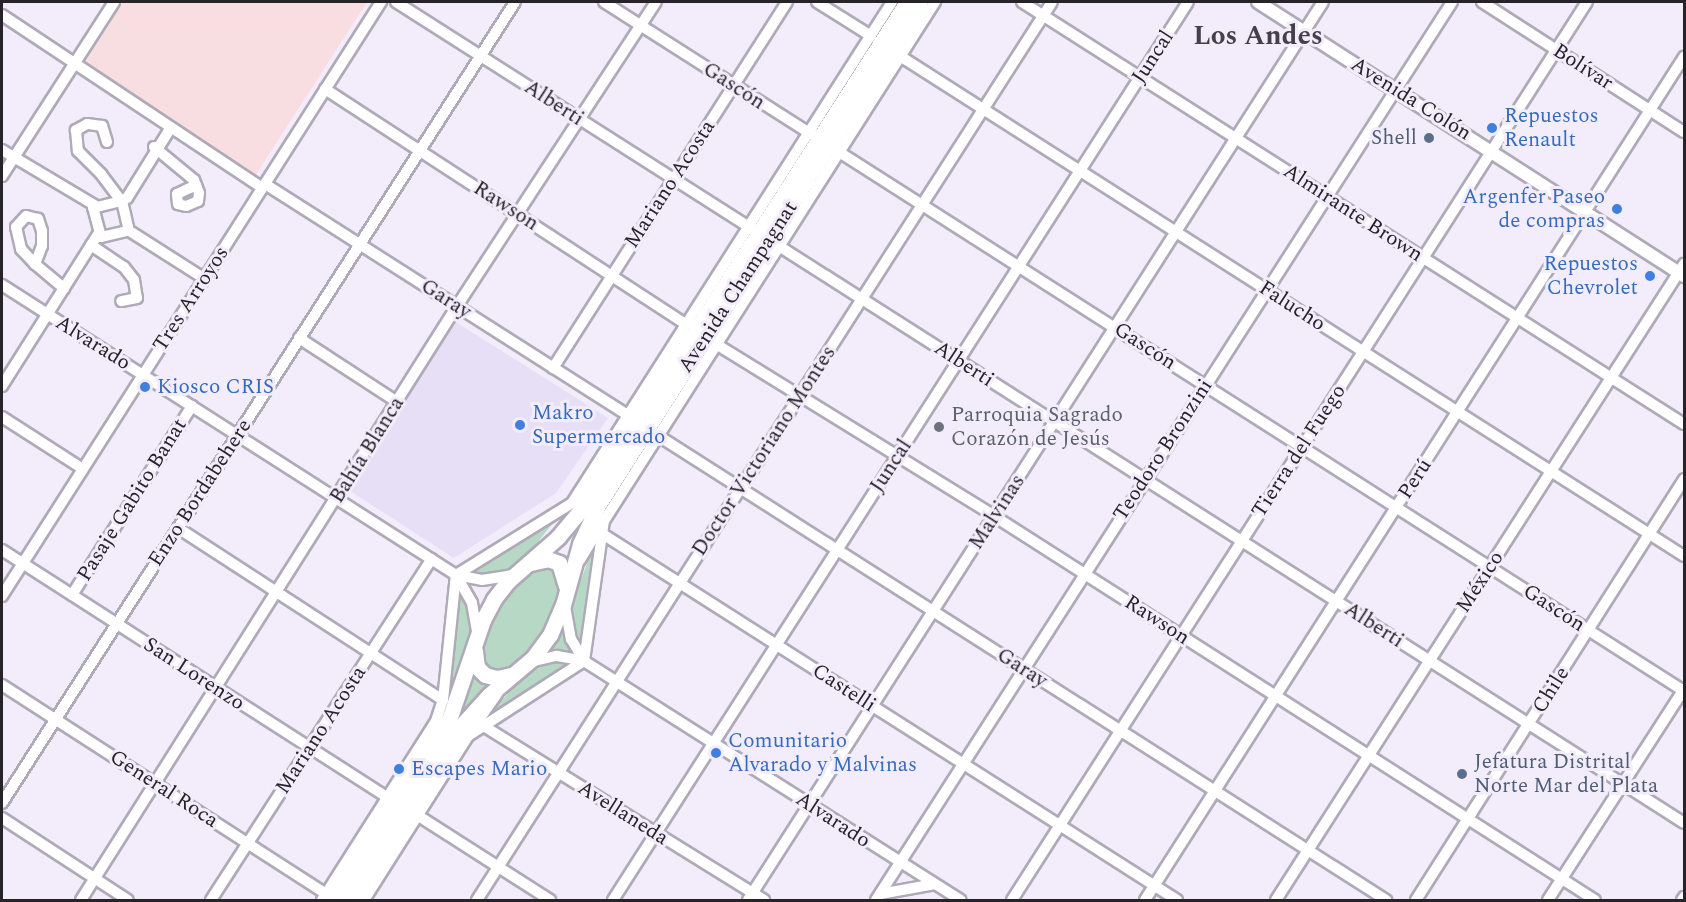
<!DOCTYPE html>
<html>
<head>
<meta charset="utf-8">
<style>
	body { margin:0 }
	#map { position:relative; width:1686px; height:902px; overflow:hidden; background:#f2ecfb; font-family:Spectral,serif }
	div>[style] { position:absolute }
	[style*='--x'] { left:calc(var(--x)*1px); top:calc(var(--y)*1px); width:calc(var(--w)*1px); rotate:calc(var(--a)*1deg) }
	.built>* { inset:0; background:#e7dff5 }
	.industrial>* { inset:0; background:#f8dde1 }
	.green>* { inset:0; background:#b7d8c4 }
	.roads { filter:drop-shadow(2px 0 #afaab8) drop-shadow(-2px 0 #afaab8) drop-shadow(0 2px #afaab8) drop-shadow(0 -2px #afaab8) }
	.minor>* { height:10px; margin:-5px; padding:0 5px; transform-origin:5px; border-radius:5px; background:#fff }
	.major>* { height:12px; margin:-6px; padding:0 6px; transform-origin:6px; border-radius:6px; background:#fff }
	.highway>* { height:15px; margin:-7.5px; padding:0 7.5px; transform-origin:7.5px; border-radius:7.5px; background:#fff }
	.dots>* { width:16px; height:16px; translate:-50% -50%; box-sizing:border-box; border:3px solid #f2ecfb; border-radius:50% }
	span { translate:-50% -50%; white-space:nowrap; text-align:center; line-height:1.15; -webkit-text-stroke:6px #f2ecfb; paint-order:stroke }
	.street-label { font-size:21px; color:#262329 }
	.shop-label { font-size:21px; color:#366cbe }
	.left { translate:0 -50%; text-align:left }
	.right { translate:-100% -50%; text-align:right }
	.service-label { font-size:21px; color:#4e5e75 }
	.worship-label { font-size:21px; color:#5b616d }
	.district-label { font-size:27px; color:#443f4c; font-weight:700 }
	.frame { position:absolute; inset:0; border:3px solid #262329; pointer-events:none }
</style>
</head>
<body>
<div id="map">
	<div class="built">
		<div style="clip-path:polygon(454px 321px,608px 418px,556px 493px,454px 558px,344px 487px)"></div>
	</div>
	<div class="industrial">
		<div style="clip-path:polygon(123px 2px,367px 2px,255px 176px,84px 64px)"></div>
	</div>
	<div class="green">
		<div style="clip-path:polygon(557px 518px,529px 553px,512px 567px,486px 575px,466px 573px)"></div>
		<div style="clip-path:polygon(595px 543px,582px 650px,575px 640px,571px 605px)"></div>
		<div style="clip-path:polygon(541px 564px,556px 567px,560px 592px,549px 627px,518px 665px,498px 673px,483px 666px,481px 648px,493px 610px,514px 582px)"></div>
		<div style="clip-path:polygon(458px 588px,466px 599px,471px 626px,462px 662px,446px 696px)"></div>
		<div style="clip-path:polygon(563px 618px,578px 658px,543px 654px)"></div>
		<div style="clip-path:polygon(549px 662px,575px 664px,485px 719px,523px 677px)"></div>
		<div style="clip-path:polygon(472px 670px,494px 684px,452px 724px)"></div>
	</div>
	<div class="roads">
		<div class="minor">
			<div style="--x:396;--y:2;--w:1527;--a:32.51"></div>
			<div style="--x:604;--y:2;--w:1281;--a:32.54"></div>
			<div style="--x:817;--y:2;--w:64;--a:32.2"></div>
			<div style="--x:1022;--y:2;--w:785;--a:32.52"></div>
			<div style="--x:1482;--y:2;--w:240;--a:32.8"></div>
			<div style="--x:2;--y:15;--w:312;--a:33.6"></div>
			<div style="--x:900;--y:56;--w:930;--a:32.53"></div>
			<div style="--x:325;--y:89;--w:430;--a:33.1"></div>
			<div style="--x:107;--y:142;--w:17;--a:-107"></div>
			<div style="--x:102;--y:126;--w:15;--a:-172"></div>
			<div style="--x:87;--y:124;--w:13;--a:151"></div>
			<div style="--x:76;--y:130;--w:21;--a:85"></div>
			<div style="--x:78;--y:151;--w:33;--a:45"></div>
			<div style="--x:101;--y:174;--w:34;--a:53"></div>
			<div style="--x:121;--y:201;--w:1;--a:0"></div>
			<div style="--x:122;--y:201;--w:27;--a:77"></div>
			<div style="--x:128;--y:227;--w:4;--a:104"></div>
			<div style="--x:127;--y:231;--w:27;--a:167"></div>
			<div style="--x:101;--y:237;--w:30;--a:-105"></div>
			<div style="--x:93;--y:208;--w:29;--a:-14"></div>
			<div style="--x:121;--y:201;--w:7;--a:-27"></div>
			<div style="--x:127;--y:198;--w:81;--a:-58.1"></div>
			<div style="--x:154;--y:147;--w:52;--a:39.5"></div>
			<div style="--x:194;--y:180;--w:9;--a:69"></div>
			<div style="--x:197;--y:188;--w:5;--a:68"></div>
			<div style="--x:199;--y:193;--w:8;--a:97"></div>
			<div style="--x:198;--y:201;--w:13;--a:157"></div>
			<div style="--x:186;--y:206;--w:8;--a:-166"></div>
			<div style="--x:178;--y:204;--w:10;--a:-96"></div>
			<div style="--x:177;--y:194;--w:21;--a:-25"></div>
			<div style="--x:2;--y:150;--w:109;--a:30.8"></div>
			<div style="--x:2;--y:176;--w:207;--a:-57.2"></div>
			<div style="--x:265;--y:184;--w:430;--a:32.5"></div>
			<div style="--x:128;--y:230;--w:91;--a:32.5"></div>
			<div style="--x:91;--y:245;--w:40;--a:34"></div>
			<div style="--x:124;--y:267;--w:16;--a:52"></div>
			<div style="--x:134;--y:280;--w:18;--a:81"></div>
			<div style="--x:137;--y:298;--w:16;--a:169"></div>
			<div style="--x:35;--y:264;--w:19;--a:-69"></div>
			<div style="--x:42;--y:246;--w:15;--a:-90"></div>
			<div style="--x:42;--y:231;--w:13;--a:-108"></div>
			<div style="--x:38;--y:219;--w:12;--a:-166"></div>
			<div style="--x:26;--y:216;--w:15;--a:132"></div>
			<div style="--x:16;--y:227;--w:23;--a:77"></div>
			<div style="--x:21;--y:249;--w:21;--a:47"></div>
			<div style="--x:35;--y:264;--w:38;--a:40"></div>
			<div style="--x:2;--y:285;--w:539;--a:32.57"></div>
			<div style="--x:456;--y:575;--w:26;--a:11"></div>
			<div style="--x:482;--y:580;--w:30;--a:-9"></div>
			<div style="--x:299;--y:338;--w:117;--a:33.1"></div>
			<div style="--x:716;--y:344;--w:327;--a:31.7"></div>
			<div style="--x:994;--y:516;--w:713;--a:32.58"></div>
			<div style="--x:553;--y:368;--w:434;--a:-57.4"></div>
			<div style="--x:2;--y:386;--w:180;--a:-57.7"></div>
			<div style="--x:2;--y:417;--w:96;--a:32.7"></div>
			<div style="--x:657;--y:435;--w:865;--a:32.53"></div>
			<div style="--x:178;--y:528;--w:316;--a:33"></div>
			<div style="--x:601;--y:533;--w:683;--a:32.5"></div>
			<div style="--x:2;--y:550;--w:457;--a:32.7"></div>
			<div style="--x:580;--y:560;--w:39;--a:-59"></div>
			<div style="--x:456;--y:575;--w:137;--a:-31.8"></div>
			<div style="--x:572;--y:503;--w:594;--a:-57.43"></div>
			<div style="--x:456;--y:575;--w:32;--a:60"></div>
			<div style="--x:472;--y:603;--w:27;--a:80"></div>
			<div style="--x:72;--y:595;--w:224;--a:-57.6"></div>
			<div style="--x:2;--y:596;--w:705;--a:-57.46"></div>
			<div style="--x:565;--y:606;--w:34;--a:80"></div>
			<div style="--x:571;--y:639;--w:26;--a:59"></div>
			<div style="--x:584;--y:661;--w:141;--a:-81.9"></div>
			<div style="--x:604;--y:521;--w:616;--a:-57.47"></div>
			<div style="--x:530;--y:662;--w:28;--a:-13"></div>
			<div style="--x:557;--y:656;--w:27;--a:10"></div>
			<div style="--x:584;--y:661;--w:446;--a:32.4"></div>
			<div style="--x:2;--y:685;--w:386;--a:32.8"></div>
			<div style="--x:482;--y:725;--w:332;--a:31.8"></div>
			<div style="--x:473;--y:728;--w:42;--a:-54.8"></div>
			<div style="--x:2;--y:803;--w:951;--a:-57.36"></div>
			<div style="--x:417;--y:815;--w:158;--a:32.6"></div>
			<div style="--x:2;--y:818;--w:150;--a:33.1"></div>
			<div style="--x:880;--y:894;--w:56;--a:-10.3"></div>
			<div style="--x:81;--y:900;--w:703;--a:-57.67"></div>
			<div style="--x:457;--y:306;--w:363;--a:-56.8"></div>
			<div style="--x:211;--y:900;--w:406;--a:-57.1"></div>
			<div style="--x:322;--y:900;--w:212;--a:-57.5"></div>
			<div style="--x:436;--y:721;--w:22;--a:-72"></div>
			<div style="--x:443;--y:700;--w:126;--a:-84.1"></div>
			<div style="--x:364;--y:900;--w:194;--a:-57.6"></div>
			<div style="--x:468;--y:736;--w:138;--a:-32.9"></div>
			<div style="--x:477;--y:900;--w:1066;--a:-57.37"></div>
			<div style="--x:613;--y:900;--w:1066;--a:-57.37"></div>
			<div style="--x:748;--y:900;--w:1066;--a:-57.37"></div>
			<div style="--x:876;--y:900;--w:1067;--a:-57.32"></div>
			<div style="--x:1012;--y:900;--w:1066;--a:-57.37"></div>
			<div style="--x:1145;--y:900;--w:1001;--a:-57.41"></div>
			<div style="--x:1276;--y:900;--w:756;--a:-57.32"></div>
			<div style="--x:1416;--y:900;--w:499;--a:-57.5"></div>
			<div style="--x:1548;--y:900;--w:251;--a:-57.2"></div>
			<div style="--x:1682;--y:900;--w:4;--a:-56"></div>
		</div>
		<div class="major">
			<div style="--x:1258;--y:2;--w:507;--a:32.75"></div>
		</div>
		<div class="highway">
			<div style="--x:531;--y:563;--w:17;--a:-13"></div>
			<div style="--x:548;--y:559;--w:12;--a:20"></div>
			<div style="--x:559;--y:563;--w:24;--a:73"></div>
			<div style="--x:475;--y:651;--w:16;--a:83"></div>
			<div style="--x:477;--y:667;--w:11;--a:45"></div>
			<div style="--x:485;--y:675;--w:12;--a:14"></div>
			<div style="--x:497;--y:678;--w:14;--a:-12"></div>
			<div style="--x:335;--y:900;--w:213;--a:-57.7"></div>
			<div style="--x:449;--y:720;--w:106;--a:-71.2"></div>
			<div style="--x:483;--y:620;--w:24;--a:-62"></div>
			<div style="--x:494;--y:599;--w:23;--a:-52"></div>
			<div style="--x:508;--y:581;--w:67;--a:-41.3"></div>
			<div style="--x:558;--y:537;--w:38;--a:-50"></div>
			<div style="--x:582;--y:508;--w:601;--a:-57.29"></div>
			<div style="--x:349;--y:900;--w:206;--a:-57.3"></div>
			<div style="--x:460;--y:727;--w:43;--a:-47.8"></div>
			<div style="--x:489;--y:695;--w:57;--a:-40.1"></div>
			<div style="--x:533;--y:658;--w:29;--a:-54"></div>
			<div style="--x:550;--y:635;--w:33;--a:-67"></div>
			<div style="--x:563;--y:605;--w:63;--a:-74.4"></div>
			<div style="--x:580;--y:544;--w:43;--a:-65.2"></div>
			<div style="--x:598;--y:505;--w:597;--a:-57.37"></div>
		</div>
	</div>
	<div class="dots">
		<div style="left:1492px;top:128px;background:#3f7fe0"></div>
		<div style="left:1429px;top:138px;background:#5c6f8a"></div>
		<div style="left:1617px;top:209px;background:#3f7fe0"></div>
		<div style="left:1650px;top:276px;background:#3f7fe0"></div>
		<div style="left:145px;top:387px;background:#3f7fe0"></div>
		<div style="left:520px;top:425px;background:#3f7fe0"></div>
		<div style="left:939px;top:427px;background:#6b7280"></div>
		<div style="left:716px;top:753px;background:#3f7fe0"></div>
		<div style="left:399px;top:769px;background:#3f7fe0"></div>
		<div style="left:1462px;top:774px;background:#5c6f8a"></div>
	</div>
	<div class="street-label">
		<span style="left:1153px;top:57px;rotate:-57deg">Juncal</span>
		<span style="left:1583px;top:67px;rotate:33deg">Bolívar</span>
		<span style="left:734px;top:86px;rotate:33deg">Gascón</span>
		<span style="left:1411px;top:99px;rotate:32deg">Avenida Colón</span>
		<span style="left:554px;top:103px;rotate:33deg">Alberti</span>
		<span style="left:670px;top:184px;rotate:-57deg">Mariano Acosta</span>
		<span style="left:506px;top:206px;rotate:33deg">Rawson</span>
		<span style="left:1353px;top:213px;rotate:33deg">Almirante Brown</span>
		<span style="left:738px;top:287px;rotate:-57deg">Avenida Champagnat</span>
		<span style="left:191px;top:299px;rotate:-57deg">Tres Arroyos</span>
		<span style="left:446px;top:299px;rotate:33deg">Garay</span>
		<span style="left:1292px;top:306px;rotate:33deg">Falucho</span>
		<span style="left:93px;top:343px;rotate:32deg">Alvarado</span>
		<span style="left:1145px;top:346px;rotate:33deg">Gascón</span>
		<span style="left:964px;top:364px;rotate:33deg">Alberti</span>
		<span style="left:367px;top:450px;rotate:-58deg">Bahía Blanca</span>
		<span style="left:1163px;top:450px;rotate:-57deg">Teodoro Bronzini</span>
		<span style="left:764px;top:451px;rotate:-57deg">Doctor Victoriano Montes</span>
		<span style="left:1299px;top:451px;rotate:-57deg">Tierra del Fuego</span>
		<span style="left:891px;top:466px;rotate:-57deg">Juncal</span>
		<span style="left:1415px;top:479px;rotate:-57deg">Perú</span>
		<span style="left:200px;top:493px;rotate:-57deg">Enzo Bordabehere</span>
		<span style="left:132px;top:500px;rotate:-58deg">Pasaje Gabito Banat</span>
		<span style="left:997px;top:512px;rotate:-57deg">Malvinas</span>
		<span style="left:1480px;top:582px;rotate:-57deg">México</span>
		<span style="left:1554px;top:608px;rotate:33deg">Gascón</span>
		<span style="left:1157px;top:620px;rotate:33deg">Rawson</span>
		<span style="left:1374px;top:625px;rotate:33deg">Alberti</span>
		<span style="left:1022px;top:668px;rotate:33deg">Garay</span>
		<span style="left:194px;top:674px;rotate:33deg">San Lorenzo</span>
		<span style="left:844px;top:688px;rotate:33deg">Castelli</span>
		<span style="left:1551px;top:690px;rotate:-58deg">Chile</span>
		<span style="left:321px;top:730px;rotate:-57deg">Mariano Acosta</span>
		<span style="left:164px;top:789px;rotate:33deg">General Roca</span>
		<span style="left:623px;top:813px;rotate:32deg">Avellaneda</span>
		<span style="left:833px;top:820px;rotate:33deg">Alvarado</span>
	</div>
	<div class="shop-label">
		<span class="left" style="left:1504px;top:128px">Repuestos<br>Renault</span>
		<span class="right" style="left:1605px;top:209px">Argenfer Paseo<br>de compras</span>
		<span class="right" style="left:1638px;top:276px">Repuestos<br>Chevrolet</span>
		<span class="left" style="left:157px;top:387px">Kiosco CRIS</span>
		<span class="left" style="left:532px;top:425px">Makro<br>Supermercado</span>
		<span class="left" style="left:728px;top:753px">Comunitario<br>Alvarado y Malvinas</span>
		<span class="left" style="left:411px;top:769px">Escapes Mario</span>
	</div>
	<div class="service-label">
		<span class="right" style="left:1417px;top:138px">Shell</span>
		<span class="left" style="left:1474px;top:774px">Jefatura Distrital<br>Norte Mar del Plata</span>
	</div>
	<div class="worship-label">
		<span class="left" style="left:951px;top:427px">Parroquia Sagrado<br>Corazón de Jesús</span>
	</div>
	<div class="district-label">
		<span style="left:1258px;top:37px">Los Andes</span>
	</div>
	<div class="frame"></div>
</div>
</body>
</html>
